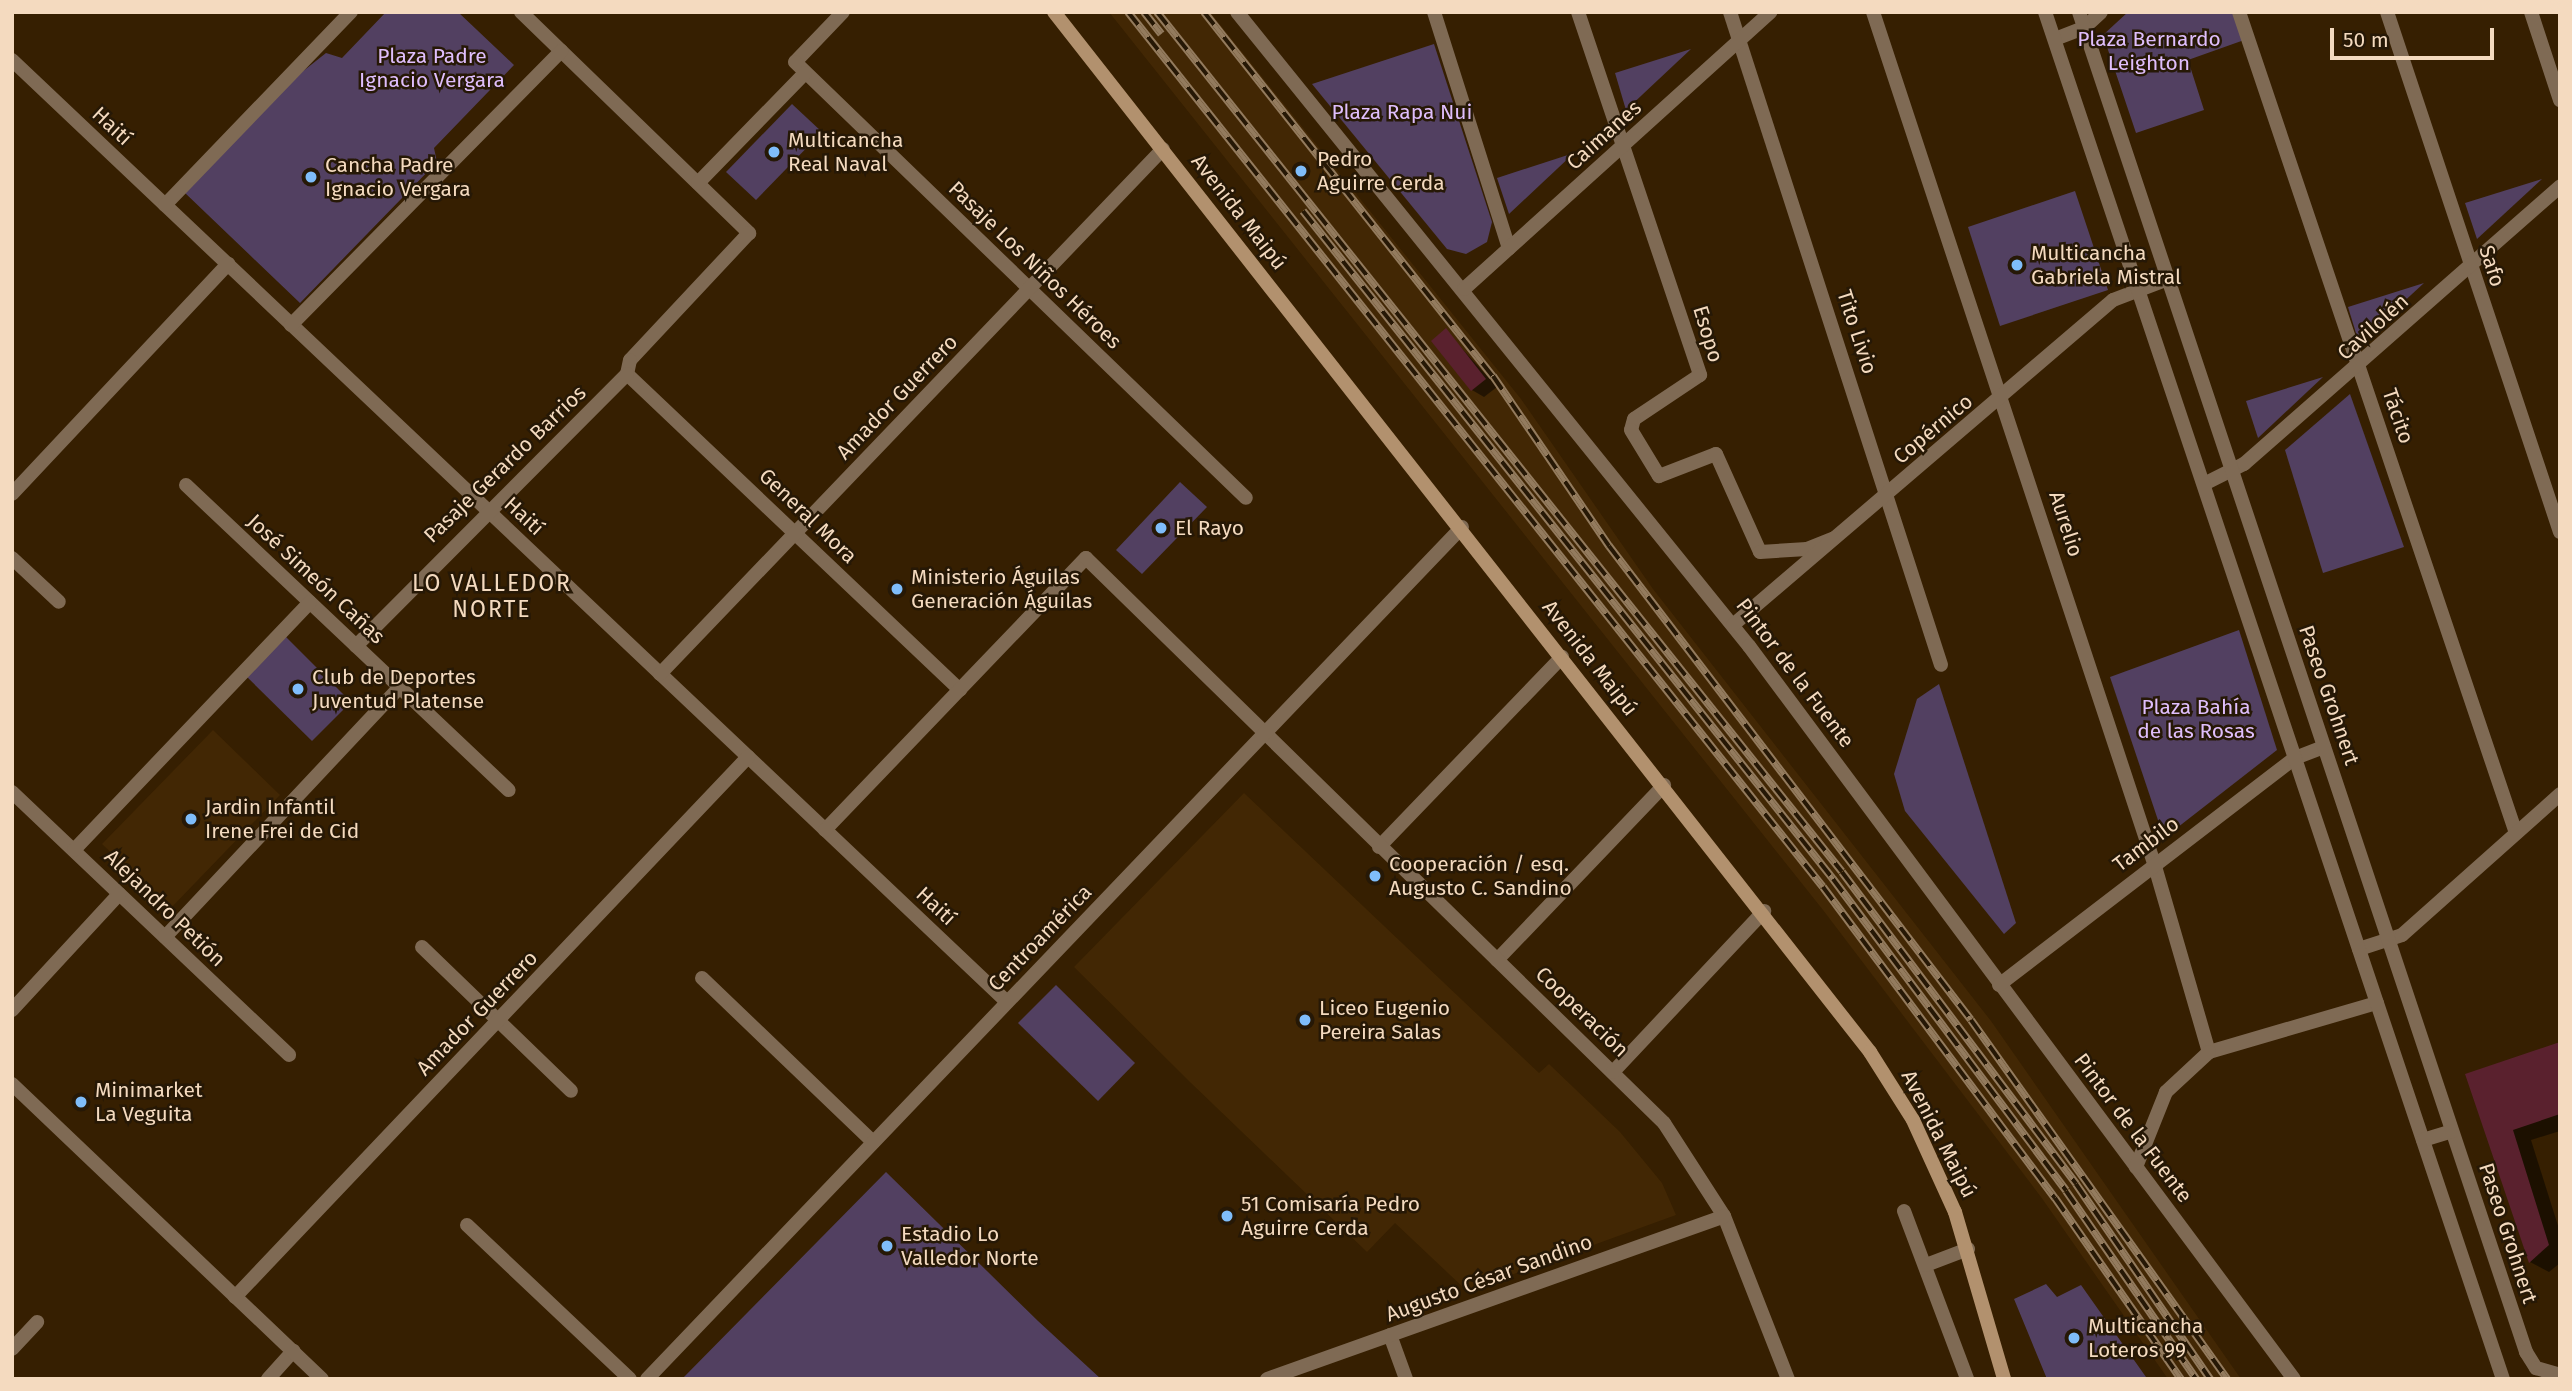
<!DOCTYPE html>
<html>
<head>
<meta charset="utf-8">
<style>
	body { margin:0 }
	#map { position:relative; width:2572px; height:1391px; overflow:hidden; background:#361f01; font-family:"Fira Sans",sans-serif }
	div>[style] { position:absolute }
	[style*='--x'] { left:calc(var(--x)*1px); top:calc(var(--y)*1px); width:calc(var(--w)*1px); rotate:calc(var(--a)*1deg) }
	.built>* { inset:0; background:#422704 }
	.green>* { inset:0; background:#524061 }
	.shadow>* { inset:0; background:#0007 }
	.building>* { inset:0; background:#5a212e }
	.pedestrian>* { height:14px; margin:-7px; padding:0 7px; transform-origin:7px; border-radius:7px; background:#7f6a54 }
	.minor>* { height:14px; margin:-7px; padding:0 7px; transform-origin:7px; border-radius:7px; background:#7f6a54 }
	.tertiary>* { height:14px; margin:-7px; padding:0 7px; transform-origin:7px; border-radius:7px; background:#7f6a54 }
	.secondary>* { height:14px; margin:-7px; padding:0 7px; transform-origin:7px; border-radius:7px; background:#b2916e }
	.rail>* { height:8px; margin-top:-4px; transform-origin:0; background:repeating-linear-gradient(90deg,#261806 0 16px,#937b5e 0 32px); box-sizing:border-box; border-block:2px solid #937b5e }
	.dots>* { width:19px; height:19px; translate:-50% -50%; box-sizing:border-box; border:4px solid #261806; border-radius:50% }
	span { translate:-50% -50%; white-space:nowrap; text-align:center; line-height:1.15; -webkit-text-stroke:5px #261806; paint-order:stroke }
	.park-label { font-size:21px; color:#dfbefc }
	.street-label { font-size:21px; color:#f4dabf }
	.poi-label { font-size:21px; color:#f4dabf }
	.left { translate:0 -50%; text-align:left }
	.neighbourhood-label { font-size:23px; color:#f4dabf; letter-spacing:2px }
	.frame { position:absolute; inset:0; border:14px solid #f4dabf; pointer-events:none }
	.scale { position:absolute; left:2330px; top:28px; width:164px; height:32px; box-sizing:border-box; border:4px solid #f4dabf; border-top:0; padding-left:9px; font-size:21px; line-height:24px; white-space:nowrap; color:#f4dabf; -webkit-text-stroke:5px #261806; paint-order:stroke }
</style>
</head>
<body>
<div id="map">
	<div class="built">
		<div style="clip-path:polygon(1109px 12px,1210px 12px,1521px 399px,1653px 589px,1991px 1021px,2241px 1379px,2168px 1379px,2041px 1197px,1823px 910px)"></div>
		<div style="clip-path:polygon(213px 730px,280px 795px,170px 909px,102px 844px)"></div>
		<div style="clip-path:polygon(1244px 793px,1539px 1073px,1549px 1064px,1620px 1132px,1662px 1183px,1676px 1215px,1467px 1291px,1395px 1223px,1367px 1252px,1191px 1083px,1074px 967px)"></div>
	</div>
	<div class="green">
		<div style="clip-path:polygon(386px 12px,458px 12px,514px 65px,434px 148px,437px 162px,300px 303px,184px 192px,302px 72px,326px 53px,342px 58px)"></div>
		<div style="clip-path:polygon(2128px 12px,2238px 12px,2247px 39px,2188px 60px,2204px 110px,2136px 133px,2103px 35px)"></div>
		<div style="clip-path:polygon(1434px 44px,1492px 222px,1487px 242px,1466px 254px,1447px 249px,1312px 84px)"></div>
		<div style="clip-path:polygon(1691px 49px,1626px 110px,1615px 73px)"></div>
		<div style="clip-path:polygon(792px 104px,822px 132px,756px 200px,726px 172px)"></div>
		<div style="clip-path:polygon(1574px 153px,1509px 214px,1497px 178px)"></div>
		<div style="clip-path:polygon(2542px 179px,2477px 239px,2465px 203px)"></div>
		<div style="clip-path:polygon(2075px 191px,2108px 290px,2000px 326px,1968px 227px)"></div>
		<div style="clip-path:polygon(2424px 283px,2359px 343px,2348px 307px)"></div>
		<div style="clip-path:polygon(2323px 377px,2258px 438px,2246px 401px)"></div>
		<div style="clip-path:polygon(2350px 394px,2404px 547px,2323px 573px,2285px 450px)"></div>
		<div style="clip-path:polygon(1180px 482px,1207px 507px,1142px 574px,1116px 550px)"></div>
		<div style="clip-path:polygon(2239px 630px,2277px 750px,2164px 838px,2110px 677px)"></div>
		<div style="clip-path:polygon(285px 636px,351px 702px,312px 741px,246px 676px)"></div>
		<div style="clip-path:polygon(1939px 684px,2016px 923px,2004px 934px,1905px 811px,1894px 774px,1917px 699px)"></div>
		<div style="clip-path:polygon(1056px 985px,1135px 1063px,1098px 1101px,1018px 1023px)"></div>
		<div style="clip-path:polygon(886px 1172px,1038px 1321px,1101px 1379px,682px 1379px)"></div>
		<div style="clip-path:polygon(2046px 1284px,2057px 1297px,2081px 1285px,2146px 1377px,2047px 1379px,2014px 1299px)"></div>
	</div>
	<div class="shadow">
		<div style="clip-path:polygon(1446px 331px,1497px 387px,1484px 397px,1472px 390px)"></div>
		<div style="clip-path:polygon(2560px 1044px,2560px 1131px,2531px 1140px,2560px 1232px,2560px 1263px,2549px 1272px,2530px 1262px,2467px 1075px)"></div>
	</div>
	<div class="building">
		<div style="clip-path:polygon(1446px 328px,1486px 379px,1471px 391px,1431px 341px)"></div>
		<div style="clip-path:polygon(2560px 1042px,2560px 1114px,2513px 1130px,2549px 1245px,2529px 1263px,2465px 1074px)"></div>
	</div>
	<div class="pedestrian">
		<div style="--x:1379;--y:847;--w:264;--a:-46.1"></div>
		<div style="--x:1497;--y:960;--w:242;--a:-46.3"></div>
		<div style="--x:2209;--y:1052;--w:175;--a:-16.3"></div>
	</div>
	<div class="minor">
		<div style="--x:521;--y:12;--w:318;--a:44.1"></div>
		<div style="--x:749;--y:233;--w:174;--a:133.1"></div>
		<div style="--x:630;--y:360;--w:14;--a:102"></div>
		<div style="--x:843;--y:12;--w:69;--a:133.8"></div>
		<div style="--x:795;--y:62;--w:627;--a:44.03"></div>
		<div style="--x:1237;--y:12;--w:815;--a:51.08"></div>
		<div style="--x:1749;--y:646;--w:913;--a:53.37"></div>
		<div style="--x:1434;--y:12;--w:248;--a:72.4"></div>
		<div style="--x:1578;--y:12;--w:383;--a:71.4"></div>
		<div style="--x:1700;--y:375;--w:79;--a:146.3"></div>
		<div style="--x:1634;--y:419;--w:11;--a:105"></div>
		<div style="--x:1631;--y:430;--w:54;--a:58.7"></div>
		<div style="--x:1659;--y:476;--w:61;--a:-21.1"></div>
		<div style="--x:1716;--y:454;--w:107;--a:65.8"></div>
		<div style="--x:1760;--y:552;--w:47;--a:-3.7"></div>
		<div style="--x:1807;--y:549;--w:29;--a:-22"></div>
		<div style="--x:1730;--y:12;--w:686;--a:72.09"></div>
		<div style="--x:1873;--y:12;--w:896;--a:71.73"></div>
		<div style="--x:2154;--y:863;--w:197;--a:73.8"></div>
		<div style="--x:2209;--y:1052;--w:59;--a:137.1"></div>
		<div style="--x:2166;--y:1092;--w:81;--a:111.8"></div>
		<div style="--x:2239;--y:12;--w:866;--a:71.36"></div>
		<div style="--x:2387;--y:12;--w:548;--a:71.6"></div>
		<div style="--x:2531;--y:12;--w:93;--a:71.8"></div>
		<div style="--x:2055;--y:39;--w:31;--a:-21"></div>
		<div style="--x:2084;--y:28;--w:23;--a:-43"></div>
		<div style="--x:12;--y:60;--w:1370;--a:43.43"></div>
		<div style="--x:698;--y:183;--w:153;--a:-45.8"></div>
		<div style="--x:165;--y:205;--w:268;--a:-46.1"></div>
		<div style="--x:1464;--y:289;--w:413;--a:-42.1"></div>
		<div style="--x:291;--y:325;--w:385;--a:-45.4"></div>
		<div style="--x:627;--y:374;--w:459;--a:43.5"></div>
		<div style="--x:2204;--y:484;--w:45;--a:-26.6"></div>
		<div style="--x:2244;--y:464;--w:421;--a:-41.3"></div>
		<div style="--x:186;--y:485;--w:444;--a:43.4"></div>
		<div style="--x:12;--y:494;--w:316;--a:-46.8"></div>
		<div style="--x:12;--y:558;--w:64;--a:43.1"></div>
		<div style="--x:1733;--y:625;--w:500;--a:-40.54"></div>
		<div style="--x:2113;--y:300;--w:59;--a:-20.9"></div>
		<div style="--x:356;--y:646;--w:384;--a:-45.1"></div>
		<div style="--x:660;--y:674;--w:727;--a:-46.23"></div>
		<div style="--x:12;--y:792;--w:382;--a:43.5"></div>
		<div style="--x:825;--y:830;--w:377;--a:-46.2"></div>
		<div style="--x:1086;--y:558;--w:808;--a:44.35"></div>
		<div style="--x:1664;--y:1123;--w:111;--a:57.2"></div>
		<div style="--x:1724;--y:1216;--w:175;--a:68.6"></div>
		<div style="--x:74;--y:850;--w:342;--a:-46.4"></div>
		<div style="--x:165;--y:937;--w:343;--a:-46.8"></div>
		<div style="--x:422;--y:947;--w:207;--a:44"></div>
		<div style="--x:2359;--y:949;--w:45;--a:-18"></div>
		<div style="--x:2402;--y:935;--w:212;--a:-41.7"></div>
		<div style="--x:702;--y:978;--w:237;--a:43.8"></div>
		<div style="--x:1999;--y:985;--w:373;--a:-37.5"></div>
		<div style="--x:2295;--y:758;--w:31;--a:-21"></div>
		<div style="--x:12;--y:1010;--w:158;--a:-47.3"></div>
		<div style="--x:1613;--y:1072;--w:221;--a:-46.8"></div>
		<div style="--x:1904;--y:1211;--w:179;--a:69.4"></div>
		<div style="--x:467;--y:1225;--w:224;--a:43.4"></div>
		<div style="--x:1926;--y:1265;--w:45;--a:-20.9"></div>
		<div style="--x:235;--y:1297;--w:745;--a:-46.47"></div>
		<div style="--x:1390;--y:1335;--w:47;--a:70"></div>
		<div style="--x:12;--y:1349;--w:37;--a:-47"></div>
		<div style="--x:268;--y:1379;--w:38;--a:-48"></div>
		<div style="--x:647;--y:1379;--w:1179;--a:-46.27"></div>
		<div style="--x:1267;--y:1379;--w:485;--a:-19.6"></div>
	</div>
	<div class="tertiary">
		<div style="--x:2045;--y:12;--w:1442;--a:71.48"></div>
		<div style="--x:2079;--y:12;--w:1413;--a:71.55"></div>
		<div style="--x:2526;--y:1352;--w:19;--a:58"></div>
		<div style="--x:2536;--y:1368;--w:22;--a:16"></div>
		<div style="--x:12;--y:1084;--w:428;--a:43.6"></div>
		<div style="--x:2423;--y:1140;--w:30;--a:-17"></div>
	</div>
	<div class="secondary">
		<div style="--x:1054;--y:12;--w:1322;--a:51.88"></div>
		<div style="--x:1870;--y:1052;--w:80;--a:57.7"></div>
		<div style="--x:1913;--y:1120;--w:101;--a:65.5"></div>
		<div style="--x:1955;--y:1212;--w:174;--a:73.6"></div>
	</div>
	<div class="rail">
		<div style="--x:1128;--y:12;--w:1117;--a:51.54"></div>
		<div style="--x:1823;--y:887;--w:388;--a:53.3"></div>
		<div style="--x:2055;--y:1198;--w:221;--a:55.2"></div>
		<div style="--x:1144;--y:12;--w:28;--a:52"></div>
		<div style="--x:1157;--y:12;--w:1099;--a:51.46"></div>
		<div style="--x:1842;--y:872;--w:390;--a:53.1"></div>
		<div style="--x:2076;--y:1184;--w:237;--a:55.5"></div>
		<div style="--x:1204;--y:12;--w:465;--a:51.6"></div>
		<div style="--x:1493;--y:376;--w:206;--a:55.7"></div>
		<div style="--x:1609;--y:546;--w:596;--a:52.63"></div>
		<div style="--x:1971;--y:1020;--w:441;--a:54.5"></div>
		<div style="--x:1303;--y:211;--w:853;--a:51.57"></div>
		<div style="--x:1833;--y:879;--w:389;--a:53.2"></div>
		<div style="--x:2066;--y:1191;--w:229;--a:55.3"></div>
	</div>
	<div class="dots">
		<div style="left:774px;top:152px;background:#7fbdfa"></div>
		<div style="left:1301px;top:171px;background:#7fbdfa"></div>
		<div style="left:311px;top:177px;background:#7fbdfa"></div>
		<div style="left:2017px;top:265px;background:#7fbdfa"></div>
		<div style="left:1161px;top:528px;background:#7fbdfa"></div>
		<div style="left:897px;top:589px;background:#7fbdfa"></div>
		<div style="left:298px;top:689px;background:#7fbdfa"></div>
		<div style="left:191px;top:819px;background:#7fbdfa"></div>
		<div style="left:1375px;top:876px;background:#7fbdfa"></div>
		<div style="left:1305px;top:1020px;background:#7fbdfa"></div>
		<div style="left:81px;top:1102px;background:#7fbdfa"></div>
		<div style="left:1227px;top:1216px;background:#7fbdfa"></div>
		<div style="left:887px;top:1246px;background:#7fbdfa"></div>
		<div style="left:2074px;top:1338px;background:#7fbdfa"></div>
	</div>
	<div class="park-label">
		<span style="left:2149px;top:51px">Plaza Bernardo<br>Leighton</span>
		<span style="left:432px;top:68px">Plaza Padre<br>Ignacio Vergara</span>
		<span style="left:1402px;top:112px">Plaza Rapa Nui</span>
		<span style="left:2196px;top:719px">Plaza Bahía<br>de las Rosas</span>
	</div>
	<div class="street-label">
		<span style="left:112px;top:126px;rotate:43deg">Haití</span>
		<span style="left:1604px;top:135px;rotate:-42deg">Caimanes</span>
		<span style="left:1239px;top:212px;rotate:52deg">Avenida Maipú</span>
		<span style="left:1035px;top:265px;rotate:44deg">Pasaje Los Niños Héroes</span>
		<span style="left:2492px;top:266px;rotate:72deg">Safo</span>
		<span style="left:2373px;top:327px;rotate:-42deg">Cavilolén</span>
		<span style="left:1857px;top:332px;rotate:72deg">Tito Livio</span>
		<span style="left:1708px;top:334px;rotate:73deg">Esopo</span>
		<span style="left:897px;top:397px;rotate:-46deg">Amador Guerrero</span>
		<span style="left:2398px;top:416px;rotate:71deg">Tácito</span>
		<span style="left:1933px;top:429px;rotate:-40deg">Copérnico</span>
		<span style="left:505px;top:464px;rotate:-44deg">Pasaje Gerardo Barrios</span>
		<span style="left:524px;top:516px;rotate:43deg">Haití</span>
		<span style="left:808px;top:516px;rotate:44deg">General Mora</span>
		<span style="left:2066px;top:524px;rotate:72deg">Aurelio</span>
		<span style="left:316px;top:579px;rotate:43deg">José Simeón Cañas</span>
		<span style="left:1590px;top:658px;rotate:52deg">Avenida Maipú</span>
		<span style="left:1795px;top:673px;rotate:53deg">Pintor de la Fuente</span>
		<span style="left:2329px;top:695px;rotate:71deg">Paseo Grohnert</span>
		<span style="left:2146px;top:844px;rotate:-37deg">Tambilo</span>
		<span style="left:936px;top:906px;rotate:43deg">Haití</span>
		<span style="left:165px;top:908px;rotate:44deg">Alejandro Petión</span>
		<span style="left:1040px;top:938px;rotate:-46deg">Centroamérica</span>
		<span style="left:1582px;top:1012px;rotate:44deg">Cooperación</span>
		<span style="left:477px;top:1013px;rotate:-46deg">Amador Guerrero</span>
		<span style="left:2133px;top:1128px;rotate:53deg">Pintor de la Fuente</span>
		<span style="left:1939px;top:1134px;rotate:63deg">Avenida Maipú</span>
		<span style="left:2508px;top:1233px;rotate:72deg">Paseo Grohnert</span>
		<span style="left:1489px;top:1278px;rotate:-20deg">Augusto César Sandino</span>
	</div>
	<div class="poi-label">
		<span class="left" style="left:788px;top:152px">Multicancha<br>Real Naval</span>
		<span class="left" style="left:1317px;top:171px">Pedro<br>Aguirre Cerda</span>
		<span class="left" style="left:325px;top:177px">Cancha Padre<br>Ignacio Vergara</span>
		<span class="left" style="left:2031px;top:265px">Multicancha<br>Gabriela Mistral</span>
		<span class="left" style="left:1175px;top:528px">El Rayo</span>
		<span class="left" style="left:911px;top:589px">Ministerio Águilas<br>Generación Águilas</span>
		<span class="left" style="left:312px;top:689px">Club de Deportes<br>Juventud Platense</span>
		<span class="left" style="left:205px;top:819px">Jardin Infantil<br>Irene Frei de Cid</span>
		<span class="left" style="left:1389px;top:876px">Cooperación / esq.<br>Augusto C. Sandino</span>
		<span class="left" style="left:1319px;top:1020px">Liceo Eugenio<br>Pereira Salas</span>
		<span class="left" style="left:95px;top:1102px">Minimarket<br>La Veguita</span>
		<span class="left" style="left:1241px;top:1216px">51 Comisaría Pedro<br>Aguirre Cerda</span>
		<span class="left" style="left:901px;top:1246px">Estadio Lo<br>Valledor Norte</span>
		<span class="left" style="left:2088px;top:1338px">Multicancha<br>Loteros 99</span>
	</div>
	<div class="neighbourhood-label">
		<span style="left:492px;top:596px">LO VALLEDOR<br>NORTE</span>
	</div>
	<div class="frame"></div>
	<div class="scale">50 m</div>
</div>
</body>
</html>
